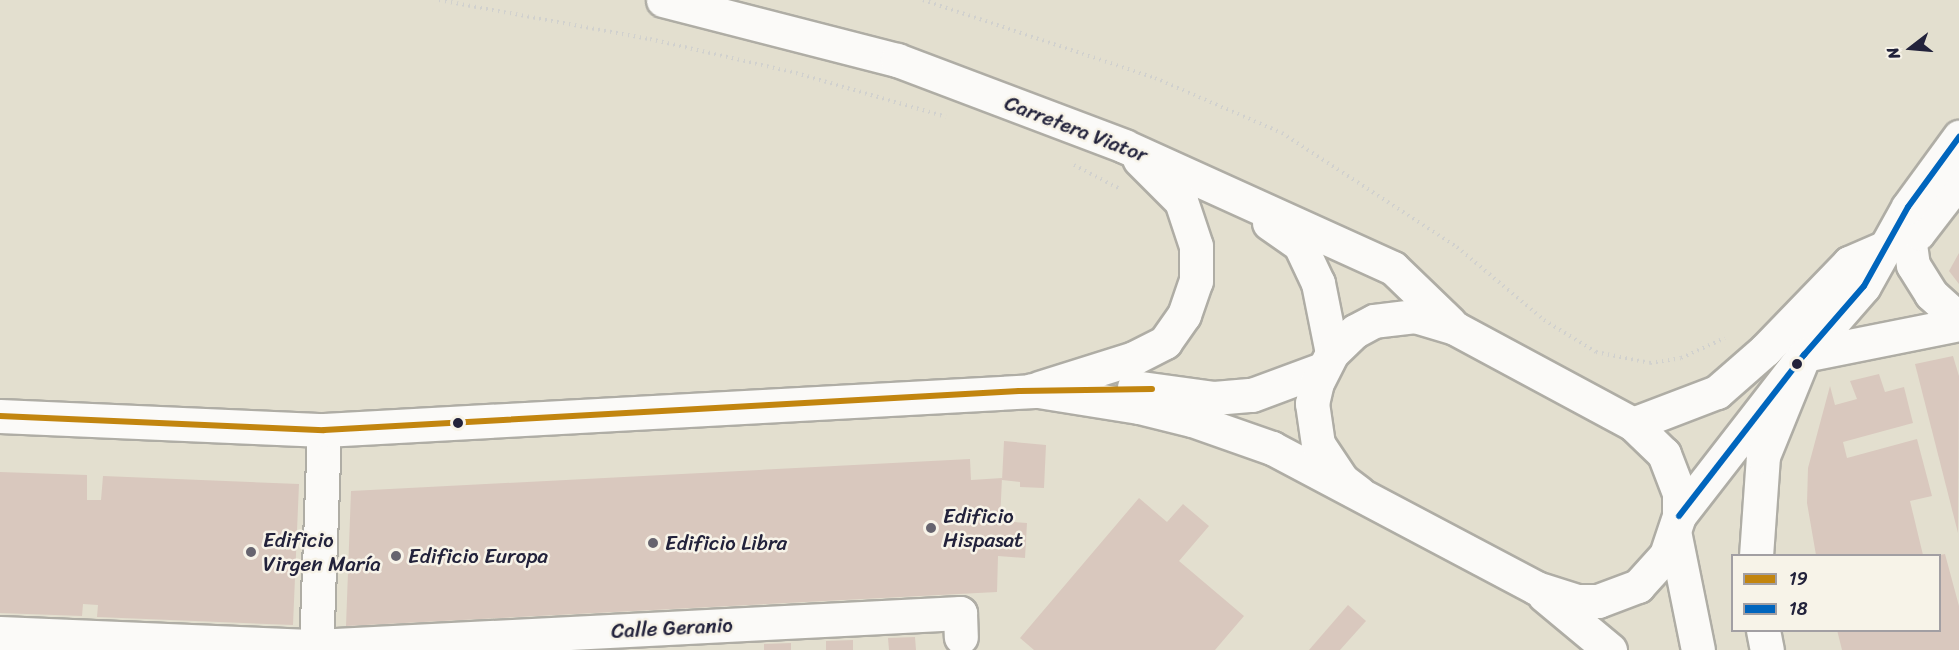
<!DOCTYPE html>
<html>
<head>
<meta charset="utf-8">
<style>
	body { margin:0 }
	#map { position:relative; width:1959px; height:650px; overflow:hidden; background:#e3dfcf; font-family:Sriracha,sans-serif }
	div>[style] { position:absolute }
	[style*='--x'] { left:calc(var(--x)*1px); top:calc(var(--y)*1px); width:calc(var(--w)*1px); rotate:calc(var(--a)*1deg) }
	.building>* { inset:0; background:#d9c8be }
	.path>* { height:4px; margin-top:-2px; transform-origin:0; background:repeating-linear-gradient(90deg,#d1d1ce 0 1.5px,transparent 0 6px) }
	.roads { filter:drop-shadow(2px 0 #afada5) drop-shadow(-2px 0 #afada5) drop-shadow(0 2px #afada5) drop-shadow(0 -2px #afada5) }
	.minor>* { height:33px; margin:-16.5px; padding:0 16.5px; transform-origin:16.5px; border-radius:16.5px; background:#fbfaf8 }
	.major>* { height:33px; margin:-16.5px; padding:0 16.5px; transform-origin:16.5px; border-radius:16.5px; background:#fbfaf8 }
	.bus-1>* { height:6px; margin:-3px; padding:0 3px; transform-origin:3px; border-radius:3px; background:#c2850f }
	.bus-2>* { height:6px; margin:-3px; padding:0 3px; transform-origin:3px; border-radius:3px; background:#0065bd }
	.dots>* { width:16px; height:16px; translate:-50% -50%; box-sizing:border-box; border:3px solid #f7f3e8; border-radius:50% }
	span { translate:-50% -50%; white-space:nowrap; text-align:center; line-height:1.15; -webkit-text-stroke:5px #f7f3e8; paint-order:stroke }
	.street-label { font-size:21px; color:#22223b }
	.poi-label { font-size:21px; color:#22223b }
	.left { translate:0 -50%; text-align:left }
	.legend { position:absolute; left:1731px; top:554px; width:210px; height:78px; box-sizing:border-box; background:#f7f3e8; border:2px solid #a29fa3; margin:0; padding:8px 10px; list-style:none; font-size:18px; color:#22223b }
	.legend li { display:flex; align-items:center; gap:12px; height:30px }
	.legend b { width:30px; border:2px solid #a29fa3 }
	.north { position:absolute; left:1881px; top:18px; width:60px; height:60px; -webkit-text-stroke:4px #f7f3e8; paint-order:stroke; rotate:254deg; font-size:16px; font-weight:700; line-height:24px; text-align:center; color:#22223b }
	.north::after { content:''; display:block; margin:auto; width:21px; height:27px; background:#22223b; clip-path:polygon(50% 0,100% 100%,50% 72%,0 100%) }
</style>
</head>
<body>
<div id="map">
	<div class="building">
		<div style="clip-path:polygon(1959px 253px,1959px 284px,1949px 271px)"></div>
		<div style="clip-path:polygon(1953px 356px,1959px 376px,1958px 533px,1915px 364px)"></div>
		<div style="clip-path:polygon(1879px 374px,1885px 392px,1904px 387px,1913px 423px,1843px 442px,1847px 458px,1917px 439px,1932px 496px,1910px 501px,1923px 555px,1816px 555px,1807px 503px,1808px 468px,1830px 386px,1835px 405px,1857px 399px,1850px 381px)"></div>
		<div style="clip-path:polygon(1004px 441px,1046px 445px,1044px 488px,1020px 487px,1020px 482px,1002px 480px)"></div>
		<div style="clip-path:polygon(970px 459px,971px 480px,1002px 478px,1000px 521px,1027px 523px,1025px 558px,998px 556px,997px 592px,346px 626px,351px 491px)"></div>
		<div style="clip-path:polygon(0 472px,87px 475px,87px 500px,101px 500px,103px 476px,299px 484px,293px 625px,97px 617px,98px 605px,83px 604px,82px 616px,0 613px)"></div>
		<div style="clip-path:polygon(1139px 498px,1167px 522px,1183px 504px,1209px 526px,1179px 561px,1244px 616px,1215px 650px,1034px 650px,1020px 638px)"></div>
		<div style="clip-path:polygon(1945px 554px,1959px 606px,1959px 650px,1842px 650px,1837px 630px,1940px 630px,1940px 555px)"></div>
		<div style="clip-path:polygon(1348px 605px,1366px 621px,1340px 650px,1309px 650px)"></div>
		<div style="clip-path:polygon(915px 637px,916px 650px,889px 650px,888px 638px)"></div>
		<div style="clip-path:polygon(853px 640px,853px 650px,826px 650px,826px 641px)"></div>
		<div style="clip-path:polygon(791px 643px,791px 650px,764px 650px,764px 644px)"></div>
	</div>
	<div class="path">
		<div style="--x:439;--y:0;--w:215;--a:10.5"></div>
		<div style="--x:650;--y:39;--w:150;--a:13.1"></div>
		<div style="--x:796;--y:73;--w:156;--a:16.3"></div>
		<div style="--x:923;--y:0;--w:245;--a:18.6"></div>
		<div style="--x:1155;--y:78;--w:138;--a:23.4"></div>
		<div style="--x:1282;--y:133;--w:209;--a:33.1"></div>
		<div style="--x:1457;--y:247;--w:114;--a:40"></div>
		<div style="--x:1544;--y:320;--w:61;--a:31.6"></div>
		<div style="--x:1596;--y:352;--w:55;--a:11.5"></div>
		<div style="--x:1650;--y:363;--w:31;--a:-9"></div>
		<div style="--x:1681;--y:358;--w:48;--a:-24.4"></div>
		<div style="--x:1074;--y:165;--w:52;--a:27.6"></div>
	</div>
	<div class="roads">
		<div class="minor">
			<div style="--x:1909;--y:237;--w:28;--a:82"></div>
			<div style="--x:1913;--y:265;--w:34;--a:58"></div>
			<div style="--x:1931;--y:294;--w:38;--a:42"></div>
			<div style="--x:1633;--y:424;--w:90;--a:-20.9"></div>
			<div style="--x:1717;--y:392;--w:64;--a:-41.2"></div>
			<div style="--x:1765;--y:350;--w:121;--a:-46"></div>
			<div style="--x:1849;--y:263;--w:75;--a:-23.5"></div>
			<div style="--x:1918;--y:233;--w:67;--a:-52.3"></div>
			<div style="--x:1679;--y:516;--w:204;--a:-52.2"></div>
			<div style="--x:1804;--y:355;--w:91;--a:-49"></div>
			<div style="--x:1864;--y:286;--w:90;--a:-60.9"></div>
			<div style="--x:1908;--y:207;--w:87;--a:-53.9"></div>
			<div style="--x:1756;--y:556;--w:100;--a:-86"></div>
			<div style="--x:1763;--y:456;--w:109;--a:-67.9"></div>
			<div style="--x:1804;--y:355;--w:158;--a:-11.3"></div>
			<div style="--x:1763;--y:630;--w:20;--a:79"></div>
			<div style="--x:0;--y:633;--w:316;--a:2.4"></div>
			<div style="--x:316;--y:646;--w:645;--a:-2.93"></div>
			<div style="--x:960;--y:613;--w:24;--a:88"></div>
			<div style="--x:316;--y:650;--w:220;--a:-87.9"></div>
		</div>
		<div class="major">
			<div style="--x:663;--y:0;--w:242;--a:14.4"></div>
			<div style="--x:897;--y:60;--w:243;--a:20.7"></div>
			<div style="--x:1124;--y:146;--w:295;--a:24.4"></div>
			<div style="--x:1393;--y:268;--w:79;--a:44"></div>
			<div style="--x:1269;--y:223;--w:38;--a:35"></div>
			<div style="--x:1300;--y:245;--w:42;--a:64.7"></div>
			<div style="--x:1318;--y:283;--w:71;--a:78.7"></div>
			<div style="--x:1134;--y:387;--w:81;--a:7.8"></div>
			<div style="--x:1214;--y:398;--w:38;--a:-5"></div>
			<div style="--x:1252;--y:395;--w:75;--a:-20.4"></div>
			<div style="--x:1039;--y:388;--w:100;--a:-17.5"></div>
			<div style="--x:1134;--y:358;--w:35;--a:-27"></div>
			<div style="--x:1165;--y:342;--w:33;--a:-55"></div>
			<div style="--x:1184;--y:315;--w:36;--a:-71"></div>
			<div style="--x:1196;--y:281;--w:35;--a:-90"></div>
			<div style="--x:1196;--y:246;--w:47;--a:-108.4"></div>
			<div style="--x:1181;--y:201;--w:59;--a:-135"></div>
			<div style="--x:1032;--y:390;--w:108;--a:9"></div>
			<div style="--x:1139;--y:407;--w:55;--a:13.8"></div>
			<div style="--x:1192;--y:420;--w:85;--a:19.3"></div>
			<div style="--x:1272;--y:448;--w:299;--a:27.9"></div>
			<div style="--x:1536;--y:588;--w:43;--a:17.6"></div>
			<div style="--x:1577;--y:601;--w:21;--a:0"></div>
			<div style="--x:1598;--y:601;--w:43;--a:-20.6"></div>
			<div style="--x:1638;--y:586;--w:42;--a:-47.9"></div>
			<div style="--x:1666;--y:555;--w:41;--a:-71.6"></div>
			<div style="--x:1679;--y:516;--w:23;--a:-90"></div>
			<div style="--x:1679;--y:493;--w:42;--a:-111"></div>
			<div style="--x:1664;--y:454;--w:43;--a:-135.9"></div>
			<div style="--x:1633;--y:424;--w:202;--a:-151.7"></div>
			<div style="--x:1455;--y:328;--w:42;--a:-163.3"></div>
			<div style="--x:1415;--y:316;--w:41;--a:173"></div>
			<div style="--x:1374;--y:321;--w:21;--a:152"></div>
			<div style="--x:1355;--y:331;--w:32;--a:136"></div>
			<div style="--x:1332;--y:353;--w:33;--a:117"></div>
			<div style="--x:1317;--y:382;--w:22;--a:103"></div>
			<div style="--x:1312;--y:403;--w:41;--a:81.7"></div>
			<div style="--x:1318;--y:444;--w:43;--a:56.3"></div>
			<div style="--x:1342;--y:480;--w:21;--a:37"></div>
			<div style="--x:0;--y:416;--w:324;--a:2.5"></div>
			<div style="--x:324;--y:430;--w:730;--a:-3.14"></div>
			<div style="--x:1675;--y:536;--w:116;--a:78.6"></div>
			<div style="--x:1544;--y:595;--w:86;--a:39.8"></div>
		</div>
	</div>
	<div class="bus-1">
		<div style="--x:0;--y:416;--w:324;--a:2.5"></div>
		<div style="--x:324;--y:430;--w:696;--a:-3.21"></div>
		<div style="--x:1019;--y:391;--w:133;--a:-0.9"></div>
	</div>
	<div class="bus-2">
		<div style="--x:1679;--y:516;--w:204;--a:-52.2"></div>
		<div style="--x:1804;--y:355;--w:91;--a:-49"></div>
		<div style="--x:1864;--y:286;--w:90;--a:-60.9"></div>
		<div style="--x:1908;--y:207;--w:87;--a:-53.9"></div>
	</div>
	<div class="dots">
		<div style="left:1797px;top:364px;background:#22223b"></div>
		<div style="left:458px;top:423px;background:#22223b"></div>
		<div style="left:931px;top:528px;background:#66646f"></div>
		<div style="left:653px;top:543px;background:#66646f"></div>
		<div style="left:251px;top:552px;background:#66646f"></div>
		<div style="left:396px;top:556px;background:#66646f"></div>
	</div>
	<div class="street-label">
		<span style="left:1076px;top:129px;rotate:21deg">Carretera Viator</span>
		<span style="left:672px;top:628px;rotate:-3deg">Calle Geranio</span>
	</div>
	<div class="poi-label">
		<span class="left" style="left:943px;top:528px">Edificio<br>Hispasat</span>
		<span class="left" style="left:263px;top:552px">Edificio<br>Virgen María</span>
		<span class="left" style="left:665px;top:543px">Edificio Libra</span>
		<span class="left" style="left:408px;top:556px">Edificio Europa</span>
	</div>
	<ul class="legend">
	<li><b style="height:8px;background:#c2850f"></b>19</li>
	<li><b style="height:8px;background:#0065bd"></b>18</li>
	</ul>
	<div class="north">N</div>
</div>
</body>
</html>
